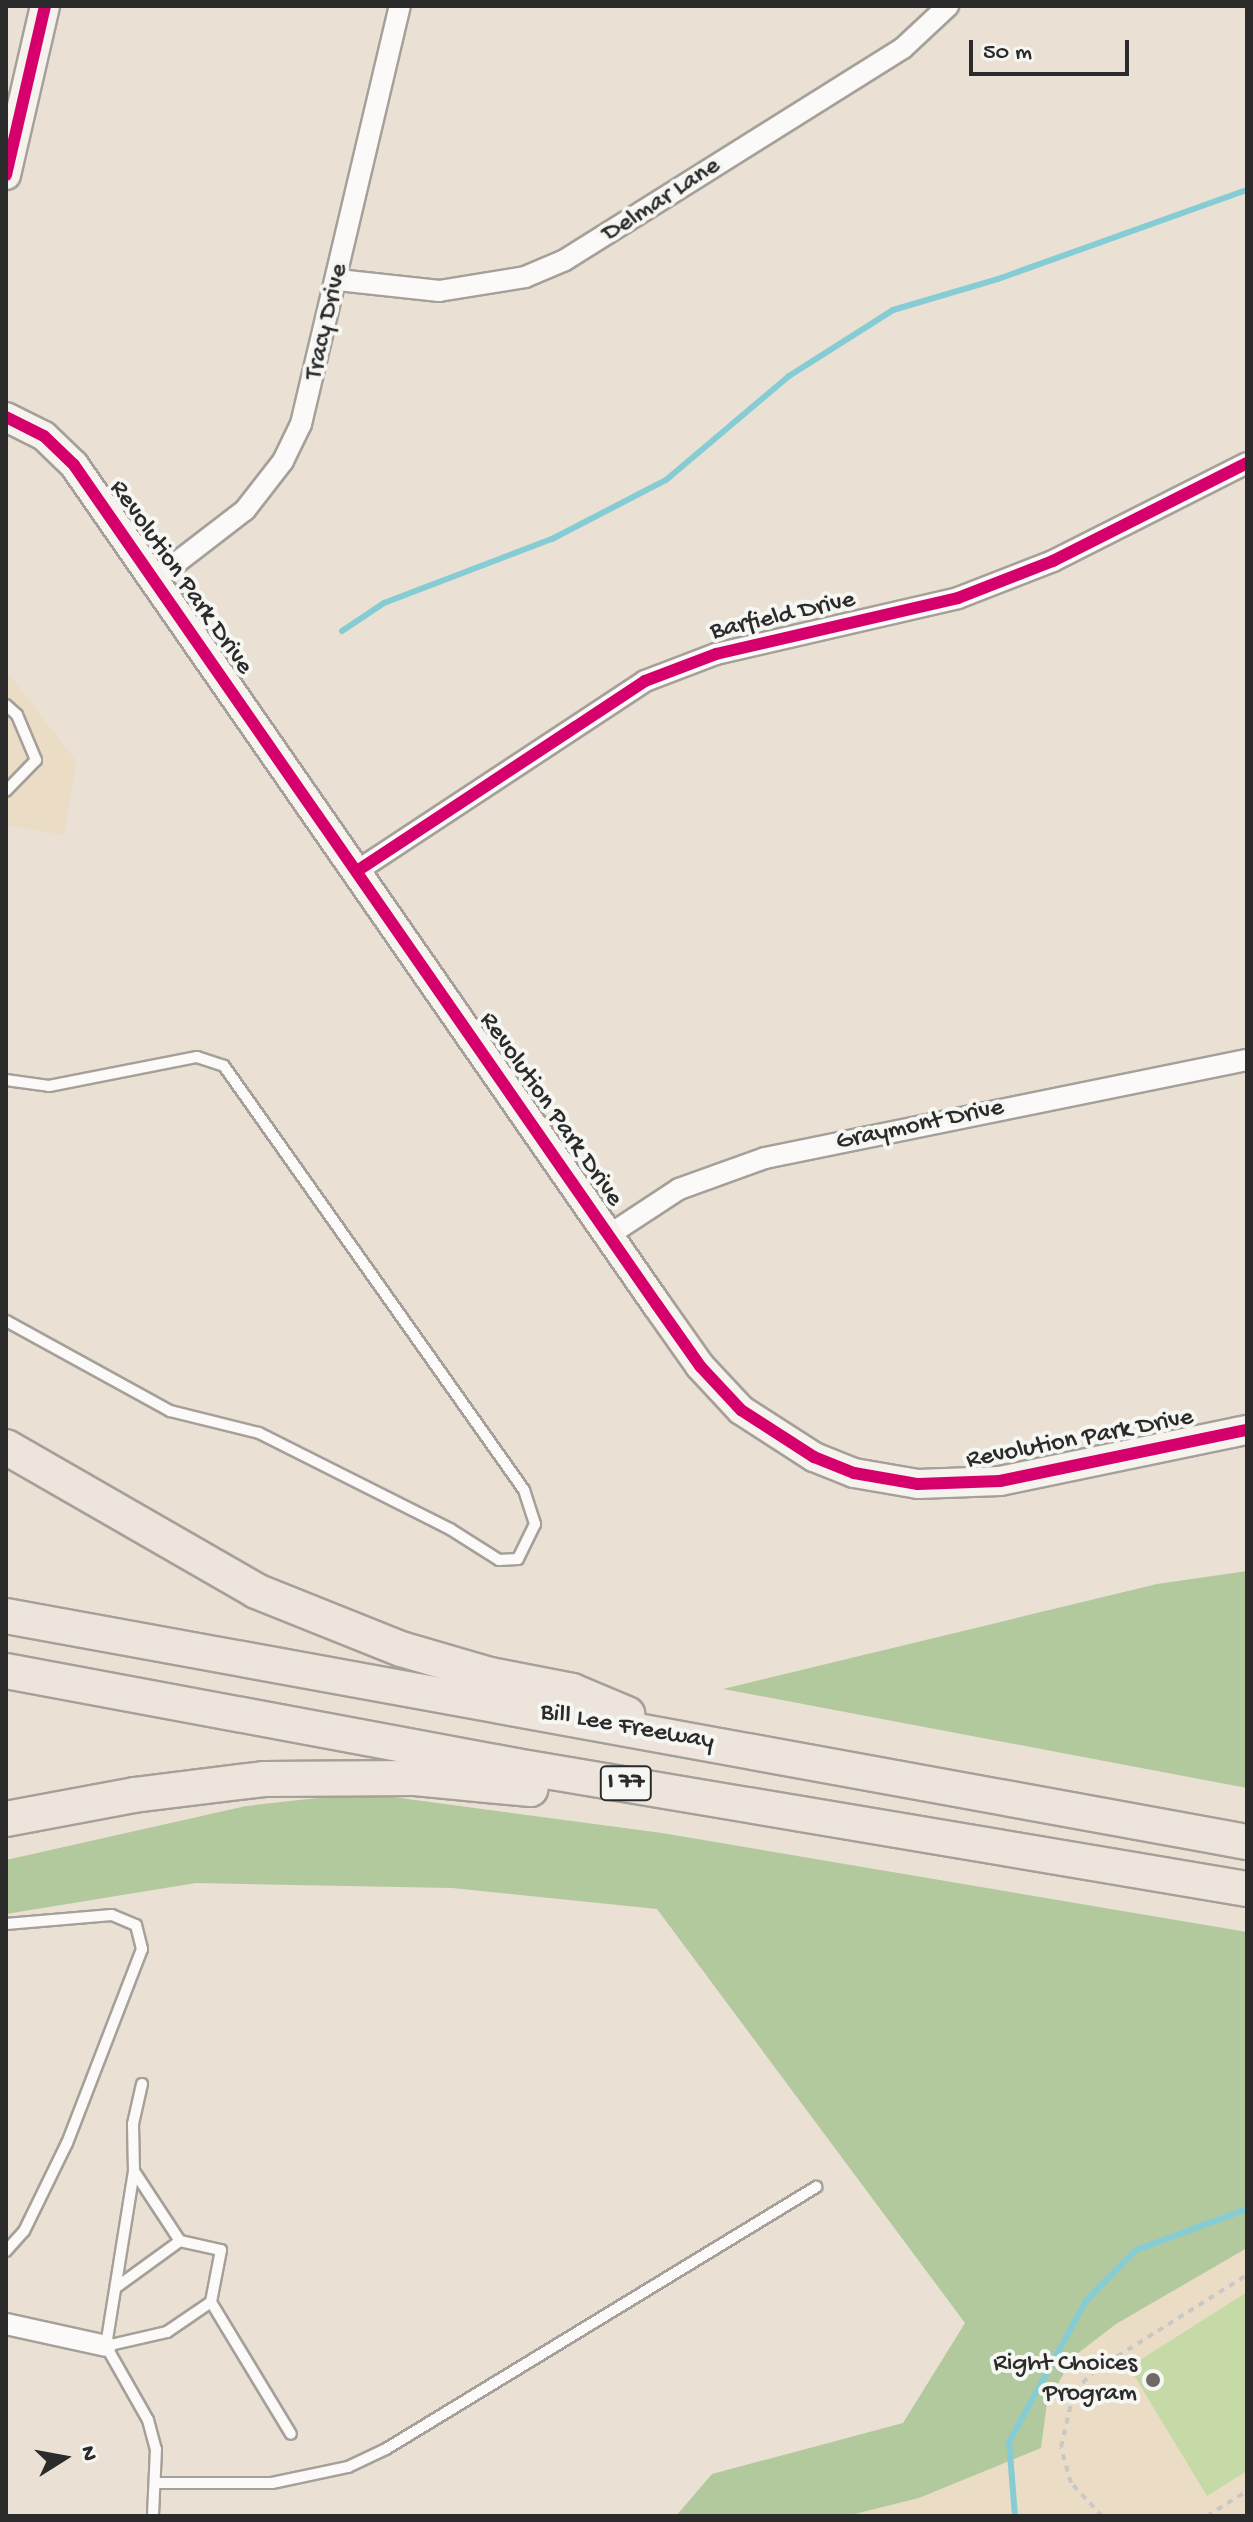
<!DOCTYPE html>
<html>
<head>
<meta charset="utf-8">
<style>
	body { margin:0 }
	#map { position:relative; width:1253px; height:2522px; overflow:hidden; background:#eae1d4; font-family:"Gochi Hand",sans-serif }
	div>[style] { position:absolute }
	[style*='--x'] { left:calc(var(--x)*1px); top:calc(var(--y)*1px); width:calc(var(--w)*1px); rotate:calc(var(--a)*1deg) }
	.built>* { inset:0; background:#ebdcc6 }
	.green>* { inset:0; background:#c5daa7 }
	.forest>* { inset:0; background:#b2c99e }
	.stream>* { height:6px; margin:-3px; padding:0 3px; transform-origin:3px; border-radius:3px; background:#85ccd5 }
	.path>* { height:4px; margin-top:-2px; transform-origin:0; background:repeating-linear-gradient(90deg,#cac8c6 0 6px,transparent 0 12px) }
	.roads { filter:drop-shadow(2px 0 #a5a099) drop-shadow(-2px 0 #a5a099) drop-shadow(0 2px #a5a099) drop-shadow(0 -2px #a5a099) }
	.lane>* { height:10px; margin:-5px; padding:0 5px; transform-origin:5px; border-radius:5px; background:#fcfaf9 }
	.street>* { height:20px; margin:-10px; padding:0 10px; transform-origin:10px; border-radius:10px; background:#fcfaf9 }
	.secondary>* { height:28px; margin:-14px; padding:0 14px; transform-origin:14px; border-radius:14px; background:#f6f2ee }
	.highway>* { height:34px; margin:-17px; padding:0 17px; transform-origin:17px; border-radius:17px; background:#ede4dc }
	.cycleway>* { height:12px; margin:-6px; padding:0 6px; transform-origin:6px; border-radius:6px; background:#d6006c }
	.dots>* { width:22px; height:22px; translate:-50% -50%; box-sizing:border-box; border:4px solid #f6f6f2; border-radius:50% }
	span { translate:-50% -50%; white-space:nowrap; text-align:center; line-height:1.15; -webkit-text-stroke:8px #f6f6f2; paint-order:stroke }
	.shield-label span { padding:2px 6px; background:#f6f6f2; border:2px solid; border-radius:6px; -webkit-text-stroke-width:0 }
	.shield-label { font-size:24px; color:#2b2b2b; font-weight:700 }
	.street-label { font-size:26px; color:#2b2b2b }
	.poi-label { font-size:26px; color:#2b2b2b }
	.right { translate:-100% -50%; text-align:right }
	.frame { position:absolute; inset:0; border:8px solid #2b2b2b; pointer-events:none }
	.north { position:absolute; left:24px; top:2418px; width:80px; height:80px; -webkit-text-stroke:6px #f6f6f2; paint-order:stroke; rotate:79deg; font-size:22px; font-weight:700; line-height:32px; text-align:center; color:#2b2b2b }
	.north::after { content:''; display:block; margin:auto; width:28px; height:36px; background:#2b2b2b; clip-path:polygon(50% 0,100% 100%,50% 72%,0 100%) }
	.scale { position:absolute; left:969px; top:40px; width:160px; height:36px; box-sizing:border-box; border:4px solid #2b2b2b; border-top:0; padding-left:10px; font-size:24px; line-height:28px; white-space:nowrap; color:#2b2b2b; -webkit-text-stroke:6px #f6f6f2; paint-order:stroke }
</style>
</head>
<body>
<div id="map">
	<div class="built">
		<div style="clip-path:polygon(6px 670px,76px 761px,64px 835px,6px 825px)"></div>
		<div style="clip-path:polygon(1247px 2248px,1247px 2516px,847px 2516px,919px 2498px,1041px 2448px,1047px 2403px,1073px 2357px,1116px 2324px)"></div>
	</div>
	<div class="green">
		<div style="clip-path:polygon(1247px 2292px,1247px 2471px,1207px 2496px,1129px 2367px)"></div>
	</div>
	<div class="forest">
		<div style="clip-path:polygon(1247px 1571px,1247px 1788px,723px 1689px,1157px 1584px)"></div>
		<div style="clip-path:polygon(363px 1793px,662px 1833px,1247px 1932px,1247px 2248px,1116px 2324px,1073px 2357px,1047px 2403px,1041px 2448px,919px 2498px,847px 2516px,676px 2516px,712px 2474px,903px 2423px,965px 2323px,657px 1909px,452px 1888px,196px 1883px,6px 1914px,6px 1860px,246px 1806px)"></div>
	</div>
	<div class="stream">
		<div style="--x:342;--y:631;--w:50;--a:-33.7"></div>
		<div style="--x:384;--y:603;--w:180;--a:-20.9"></div>
		<div style="--x:552;--y:539;--w:128;--a:-27.4"></div>
		<div style="--x:666;--y:480;--w:161;--a:-40.2"></div>
		<div style="--x:789;--y:376;--w:123;--a:-32.4"></div>
		<div style="--x:893;--y:310;--w:109;--a:-16.4"></div>
		<div style="--x:998;--y:279;--w:264;--a:-19.7"></div>
		<div style="--x:1015;--y:2516;--w:74;--a:-94.6"></div>
		<div style="--x:1009;--y:2442;--w:161;--a:-61.4"></div>
		<div style="--x:1086;--y:2301;--w:71;--a:-45.6"></div>
		<div style="--x:1136;--y:2250;--w:118;--a:-20.3"></div>
	</div>
	<div class="path">
		<div style="--x:1102;--y:2516;--w:45;--a:-133.2"></div>
		<div style="--x:1071;--y:2483;--w:37;--a:-106"></div>
		<div style="--x:1061;--y:2447;--w:57;--a:-76.9"></div>
		<div style="--x:1074;--y:2391;--w:32;--a:-44"></div>
		<div style="--x:1097;--y:2369;--w:177;--a:-32.1"></div>
		<div style="--x:1207;--y:2516;--w:47;--a:-32"></div>
	</div>
	<div class="roads">
		<div class="lane">
			<div style="--x:6;--y:705;--w:15;--a:42"></div>
			<div style="--x:17;--y:715;--w:49;--a:67.1"></div>
			<div style="--x:36;--y:760;--w:43;--a:134.1"></div>
			<div style="--x:6;--y:1080;--w:43;--a:7.9"></div>
			<div style="--x:49;--y:1086;--w:151;--a:-11.1"></div>
			<div style="--x:197;--y:1057;--w:28;--a:18"></div>
			<div style="--x:224;--y:1066;--w:519;--a:54.72"></div>
			<div style="--x:524;--y:1490;--w:36;--a:72"></div>
			<div style="--x:535;--y:1524;--w:39;--a:116"></div>
			<div style="--x:518;--y:1559;--w:19;--a:177"></div>
			<div style="--x:499;--y:1560;--w:58;--a:-147.7"></div>
			<div style="--x:450;--y:1529;--w:214;--a:-153.3"></div>
			<div style="--x:259;--y:1433;--w:92;--a:-166.1"></div>
			<div style="--x:170;--y:1411;--w:187;--a:-151.2"></div>
			<div style="--x:6;--y:1924;--w:106;--a:-4.9"></div>
			<div style="--x:112;--y:1915;--w:26;--a:23"></div>
			<div style="--x:136;--y:1925;--w:25;--a:76"></div>
			<div style="--x:142;--y:1949;--w:208;--a:111.1"></div>
			<div style="--x:67;--y:2143;--w:98;--a:116"></div>
			<div style="--x:24;--y:2231;--w:27;--a:132"></div>
			<div style="--x:142;--y:2084;--w:41;--a:102.7"></div>
			<div style="--x:133;--y:2124;--w:47;--a:88.8"></div>
			<div style="--x:134;--y:2171;--w:177;--a:99.1"></div>
			<div style="--x:106;--y:2346;--w:63;--a:-12.9"></div>
			<div style="--x:167;--y:2332;--w:53;--a:-34.3"></div>
			<div style="--x:211;--y:2302;--w:154;--a:58.8"></div>
			<div style="--x:134;--y:2171;--w:84;--a:56.7"></div>
			<div style="--x:118;--y:2286;--w:77;--a:-36"></div>
			<div style="--x:180;--y:2241;--w:42;--a:12.4"></div>
			<div style="--x:221;--y:2250;--w:53;--a:100.9"></div>
			<div style="--x:106;--y:2346;--w:85;--a:60.4"></div>
			<div style="--x:148;--y:2420;--w:30;--a:75"></div>
			<div style="--x:156;--y:2449;--w:67;--a:92.6"></div>
			<div style="--x:157;--y:2483;--w:115;--a:0"></div>
			<div style="--x:272;--y:2483;--w:78;--a:-11.9"></div>
			<div style="--x:348;--y:2467;--w:42;--a:-25.3"></div>
			<div style="--x:386;--y:2449;--w:504;--a:-31.35"></div>
		</div>
		<div class="street">
			<div style="--x:338;--y:280;--w:102;--a:6.2"></div>
			<div style="--x:439;--y:291;--w:87;--a:-9.2"></div>
			<div style="--x:525;--y:277;--w:43;--a:-23"></div>
			<div style="--x:565;--y:260;--w:399;--a:-32.1"></div>
			<div style="--x:903;--y:48;--w:62;--a:-43"></div>
			<div style="--x:154;--y:580;--w:115;--a:-37.6"></div>
			<div style="--x:245;--y:510;--w:62;--a:-52.2"></div>
			<div style="--x:283;--y:461;--w:41;--a:-64.1"></div>
			<div style="--x:301;--y:424;--w:430;--a:-76.7"></div>
			<div style="--x:357;--y:871;--w:345;--a:-33.4"></div>
			<div style="--x:645;--y:681;--w:76;--a:-20.8"></div>
			<div style="--x:716;--y:654;--w:248;--a:-13"></div>
			<div style="--x:958;--y:598;--w:102;--a:-21.3"></div>
			<div style="--x:1053;--y:561;--w:217;--a:-26.8"></div>
			<div style="--x:609;--y:1235;--w:84;--a:-33.3"></div>
			<div style="--x:679;--y:1189;--w:91;--a:-19.8"></div>
			<div style="--x:765;--y:1158;--w:492;--a:-11.5"></div>
			<div style="--x:6;--y:2324;--w:102;--a:12.4"></div>
		</div>
		<div class="secondary">
			<div style="--x:6;--y:175;--w:173;--a:-77"></div>
			<div style="--x:6;--y:417;--w:42;--a:26.6"></div>
			<div style="--x:44;--y:436;--w:42;--a:44"></div>
			<div style="--x:74;--y:465;--w:1022;--a:55.24"></div>
			<div style="--x:657;--y:1305;--w:75;--a:54.8"></div>
			<div style="--x:700;--y:1366;--w:60;--a:47"></div>
			<div style="--x:741;--y:1410;--w:87;--a:32.8"></div>
			<div style="--x:814;--y:1457;--w:43;--a:21.8"></div>
			<div style="--x:854;--y:1473;--w:65;--a:9.8"></div>
			<div style="--x:918;--y:1484;--w:82;--a:-2.1"></div>
			<div style="--x:1000;--y:1481;--w:252;--a:-11.7"></div>
		</div>
		<div class="highway">
			<div style="--x:6;--y:1447;--w:289;--a:29.9"></div>
			<div style="--x:256;--y:1591;--w:156;--a:21.8"></div>
			<div style="--x:401;--y:1649;--w:93;--a:16.3"></div>
			<div style="--x:490;--y:1675;--w:84;--a:11"></div>
			<div style="--x:572;--y:1691;--w:60;--a:22.7"></div>
			<div style="--x:6;--y:1616;--w:1261;--a:10.32"></div>
			<div style="--x:6;--y:1671;--w:519;--a:10.55"></div>
			<div style="--x:516;--y:1766;--w:741;--a:9.55"></div>
			<div style="--x:6;--y:1819;--w:130;--a:-10.6"></div>
			<div style="--x:134;--y:1795;--w:131;--a:-7"></div>
			<div style="--x:264;--y:1779;--w:151;--a:-0.4"></div>
			<div style="--x:415;--y:1778;--w:116;--a:5.5"></div>
		</div>
	</div>
	<div class="cycleway">
		<div style="--x:6;--y:175;--w:173;--a:-77"></div>
		<div style="--x:6;--y:417;--w:42;--a:26.6"></div>
		<div style="--x:44;--y:436;--w:42;--a:44"></div>
		<div style="--x:74;--y:465;--w:1022;--a:55.24"></div>
		<div style="--x:657;--y:1305;--w:75;--a:54.8"></div>
		<div style="--x:700;--y:1366;--w:60;--a:47"></div>
		<div style="--x:741;--y:1410;--w:87;--a:32.8"></div>
		<div style="--x:814;--y:1457;--w:43;--a:21.8"></div>
		<div style="--x:854;--y:1473;--w:65;--a:9.8"></div>
		<div style="--x:918;--y:1484;--w:82;--a:-2.1"></div>
		<div style="--x:1000;--y:1481;--w:252;--a:-11.7"></div>
		<div style="--x:357;--y:871;--w:345;--a:-33.4"></div>
		<div style="--x:645;--y:681;--w:76;--a:-20.8"></div>
		<div style="--x:716;--y:654;--w:248;--a:-13"></div>
		<div style="--x:958;--y:598;--w:102;--a:-21.3"></div>
		<div style="--x:1053;--y:561;--w:217;--a:-26.8"></div>
	</div>
	<div class="dots">
		<div style="left:1153px;top:2380px;background:#6e6b66"></div>
	</div>
	<div class="shield-label">
		<span style="left:626px;top:1783px">I 77</span>
	</div>
	<div class="street-label">
		<span style="left:662px;top:201px;rotate:-33deg">Delmar Lane</span>
		<span style="left:328px;top:322px;rotate:-77deg">Tracy Drive</span>
		<span style="left:180px;top:578px;rotate:55deg">Revolution Park Drive</span>
		<span style="left:783px;top:617px;rotate:-13deg">Barfield Drive</span>
		<span style="left:550px;top:1110px;rotate:55deg">Revolution Park Drive</span>
		<span style="left:920px;top:1126px;rotate:-12deg">Graymont Drive</span>
		<span style="left:1080px;top:1440px;rotate:-11deg">Revolution Park Drive</span>
		<span style="left:627px;top:1728px;rotate:10deg">Bill Lee Freeway</span>
	</div>
	<div class="poi-label">
		<span class="right" style="left:1137px;top:2380px">Right Choices<br>Program</span>
	</div>
	<div class="frame"></div>
	<div class="north">N</div>
	<div class="scale">50 m</div>
</div>
</body>
</html>
